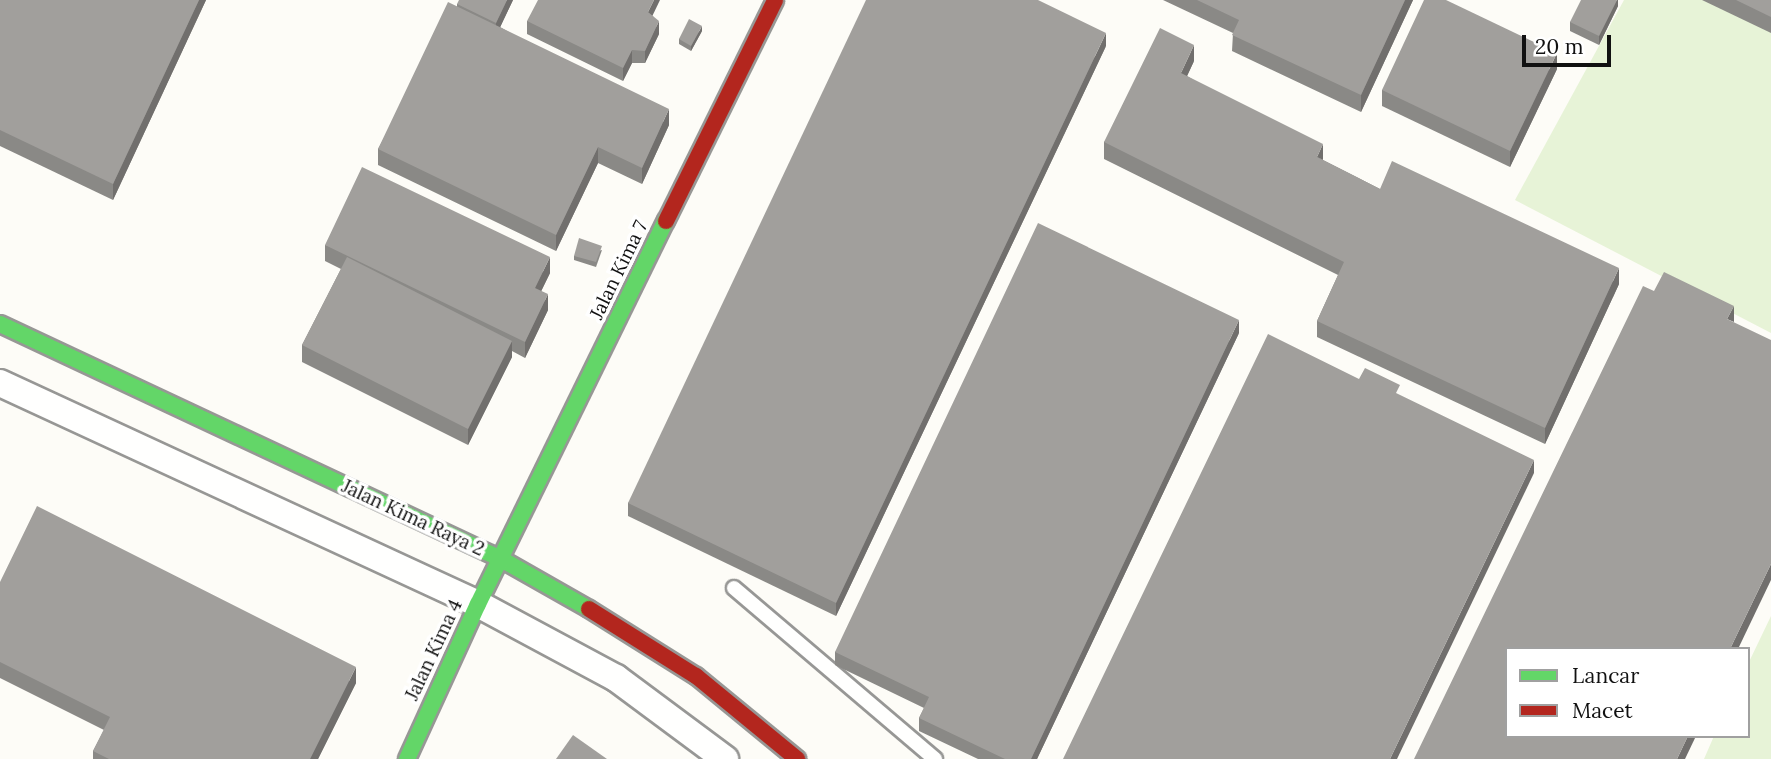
<!DOCTYPE html>
<html>
<head>
<meta charset="utf-8">
<style>
	body { margin:0 }
	#map { position:relative; width:1771px; height:759px; overflow:hidden; background:#fdfcf7; font-family:Lora,serif }
	div>[style] { position:absolute }
	[style*='--x'] { left:calc(var(--x)*1px); top:calc(var(--y)*1px); width:calc(var(--w)*1px); rotate:calc(var(--a)*1deg) }
	.green>* { inset:0; background:#e7f3d7 }
	.roads { filter:drop-shadow(2px 0 #979795) drop-shadow(-2px 0 #979795) drop-shadow(0 2px #979795) drop-shadow(0 -2px #979795) }
	.lane>* { height:14px; margin:-7px; padding:0 7px; transform-origin:7px; border-radius:7px; background:#fffffe }
	.street>* { height:26px; margin:-13px; padding:0 13px; transform-origin:13px; border-radius:13px; background:#fffffe }
	.fast>* { height:16px; margin:-8px; padding:0 8px; transform-origin:8px; border-radius:8px; background:#63d668 }
	.jam>* { height:16px; margin:-8px; padding:0 8px; transform-origin:8px; border-radius:8px; background:#b3261e }
	.wall>* { inset:0; background:#8a8986 }
	.shaded-wall>* { inset:0; background:#716f6d }
	.building>* { inset:0; background:#a19f9c }
	span { translate:-50% -50%; white-space:nowrap; text-align:center; line-height:1.15; -webkit-text-stroke:7px #fff; paint-order:stroke }
	.street-label { font-size:19px; color:#111 }
	.legend { position:absolute; left:1505px; top:647px; width:245px; height:91px; box-sizing:border-box; background:#fff; border:2px solid #a0a0a0; margin:0; padding:9px 12px; list-style:none; font-size:21px; color:#111 }
	.legend li { display:flex; align-items:center; gap:14px; height:35px }
	.legend b { width:35px; border:2px solid #a0a0a0 }
	.scale { position:absolute; left:1522px; top:35px; width:89px; height:32px; box-sizing:border-box; border:4px solid #111; border-top:0; padding-left:9px; font-size:21px; line-height:24px; white-space:nowrap; color:#111; -webkit-text-stroke:5px #fff; paint-order:stroke }
</style>
</head>
<body>
<div id="map">
	<div class="green">
		<div style="clip-path:polygon(1624px 0,1716px 0,1771px 27px,1771px 333px,1515px 200px)"></div>
		<div style="clip-path:polygon(1771px 616px,1771px 759px,1704px 759px,1714px 736px,1748px 736px,1748px 664px)"></div>
	</div>
	<div class="roads">
		<div class="lane">
			<div style="--x:734;--y:588;--w:264;--a:40.4"></div>
		</div>
		<div class="street">
			<div style="--x:0;--y:383;--w:527;--a:24.81"></div>
			<div style="--x:478;--y:604;--w:157;--a:28.2"></div>
			<div style="--x:616;--y:678;--w:136;--a:36.6"></div>
		</div>
		<div class="fast">
			<div style="--x:0;--y:324;--w:553;--a:25.13"></div>
			<div style="--x:501;--y:559;--w:101;--a:29.6"></div>
			<div style="--x:407;--y:759;--w:170;--a:-65.4"></div>
			<div style="--x:478;--y:604;--w:427;--a:-63.9"></div>
		</div>
		<div class="jam">
			<div style="--x:666;--y:221;--w:246;--a:-63.7"></div>
			<div style="--x:589;--y:609;--w:126;--a:32.1"></div>
			<div style="--x:696;--y:676;--w:131;--a:39.4"></div>
		</div>
	</div>
	<div class="wall">
		<div style="clip-path:polygon(0 0,206px 0,113px 200px,0 146px)"></div>
		<div style="clip-path:polygon(513px 0,500px 27px,669px 125px,642px 184px,598px 163px,556px 251px,378px 165px,378px 149px,457px 6px,457px 4px)"></div>
		<div style="clip-path:polygon(1163px 0,1413px 0,1361px 112px,1232px 51px,1233px 33px)"></div>
		<div style="clip-path:polygon(1618px 0,1618px 6px,1599px 45px,1570px 31px,1570px 22px)"></div>
		<div style="clip-path:polygon(1702px 0,1771px 0,1771px 33px)"></div>
		<div style="clip-path:polygon(653px 16px,659px 34px,645px 63px,632px 63px,623px 81px,527px 34px,527px 21px)"></div>
		<div style="clip-path:polygon(702px 31px,691px 51px,679px 44px,679px 39px)"></div>
		<div style="clip-path:polygon(1106px 46px,836px 616px,628px 516px,628px 503px)"></div>
		<div style="clip-path:polygon(1194px 61px,1187px 76px,1323px 160px,1380px 189px,1619px 284px,1545px 444px,1317px 337px,1317px 321px,1338px 275px,1104px 159px,1104px 142px)"></div>
		<div style="clip-path:polygon(1557px 69px,1510px 167px,1382px 106px,1382px 90px)"></div>
		<div style="clip-path:polygon(325px 245px,550px 273px,541px 291px,548px 310px,525px 358px,512px 351px,512px 357px,468px 445px,302px 362px,302px 345px,341px 269px,325px 261px)"></div>
		<div style="clip-path:polygon(602px 250px,596px 267px,574px 260px,574px 256px)"></div>
		<div style="clip-path:polygon(1239px 333px,1037px 759px,978px 759px,919px 731px,919px 718px,924px 708px,835px 665px,835px 652px)"></div>
		<div style="clip-path:polygon(0 582px,356px 683px,318px 759px,93px 759px,93px 751px,104px 730px,0 678px)"></div>
	</div>
	<div class="shaded-wall">
		<div style="clip-path:polygon(199px 0,206px 0,113px 200px,113px 184px)"></div>
		<div style="clip-path:polygon(507px 0,513px 0,496px 36px,496px 23px)"></div>
		<div style="clip-path:polygon(654px 0,660px 0,648px 25px,648px 12px)"></div>
		<div style="clip-path:polygon(1405px 0,1413px 0,1361px 112px,1361px 95px)"></div>
		<div style="clip-path:polygon(1617px 0,1618px 0,1618px 6px,1599px 45px,1599px 36px)"></div>
		<div style="clip-path:polygon(659px 21px,659px 34px,645px 63px,645px 51px)"></div>
		<div style="clip-path:polygon(702px 26px,702px 31px,691px 51px,691px 46px)"></div>
		<div style="clip-path:polygon(1106px 33px,1106px 46px,836px 616px,836px 603px)"></div>
		<div style="clip-path:polygon(1194px 45px,1194px 61px,1181px 89px,1181px 73px)"></div>
		<div style="clip-path:polygon(632px 50px,632px 63px,623px 81px,623px 68px)"></div>
		<div style="clip-path:polygon(1557px 53px,1557px 69px,1510px 167px,1510px 151px)"></div>
		<div style="clip-path:polygon(669px 109px,669px 125px,642px 184px,642px 168px)"></div>
		<div style="clip-path:polygon(1323px 144px,1323px 160px,1317px 157px)"></div>
		<div style="clip-path:polygon(598px 147px,598px 163px,556px 251px,556px 235px)"></div>
		<div style="clip-path:polygon(550px 257px,550px 273px,535px 304px,535px 288px)"></div>
		<div style="clip-path:polygon(1619px 268px,1619px 284px,1545px 444px,1545px 428px)"></div>
		<div style="clip-path:polygon(548px 294px,548px 310px,525px 358px,525px 342px)"></div>
		<div style="clip-path:polygon(1734px 306px,1734px 322px,1727px 319px)"></div>
		<div style="clip-path:polygon(1239px 320px,1239px 333px,1037px 759px,1031px 759px)"></div>
		<div style="clip-path:polygon(512px 341px,512px 357px,468px 445px,468px 429px)"></div>
		<div style="clip-path:polygon(1534px 460px,1534px 473px,1397px 759px,1390px 759px)"></div>
		<div style="clip-path:polygon(1771px 564px,1771px 580px,1738px 649px,1730px 649px)"></div>
		<div style="clip-path:polygon(356px 667px,356px 683px,318px 759px,310px 759px)"></div>
		<div style="clip-path:polygon(1688px 736px,1696px 736px,1685px 759px,1677px 759px)"></div>
	</div>
	<div class="building">
		<div style="clip-path:polygon(0 0,199px 0,113px 184px,0 130px)"></div>
		<div style="clip-path:polygon(459px 0,507px 0,496px 23px,457px 4px)"></div>
		<div style="clip-path:polygon(538px 0,654px 0,648px 12px,659px 21px,645px 51px,632px 50px,623px 68px,527px 21px)"></div>
		<div style="clip-path:polygon(866px 0,1038px 0,1106px 33px,836px 603px,628px 503px)"></div>
		<div style="clip-path:polygon(1197px 0,1405px 0,1361px 95px,1232px 35px,1239px 20px)"></div>
		<div style="clip-path:polygon(1424px 0,1446px 0,1557px 53px,1510px 151px,1382px 90px)"></div>
		<div style="clip-path:polygon(1581px 0,1617px 0,1599px 36px,1570px 22px)"></div>
		<div style="clip-path:polygon(1736px 0,1771px 0,1771px 17px)"></div>
		<div style="clip-path:polygon(448px 2px,669px 109px,642px 168px,598px 147px,556px 235px,378px 149px)"></div>
		<div style="clip-path:polygon(689px 19px,702px 26px,691px 46px,679px 39px)"></div>
		<div style="clip-path:polygon(1160px 28px,1194px 45px,1181px 73px,1323px 144px,1317px 157px,1380px 189px,1392px 161px,1619px 268px,1545px 428px,1317px 321px,1344px 262px,1104px 142px)"></div>
		<div style="clip-path:polygon(362px 167px,550px 257px,535px 288px,548px 294px,525px 342px,325px 245px)"></div>
		<div style="clip-path:polygon(1038px 223px,1239px 320px,1031px 759px,1005px 759px,919px 718px,929px 697px,835px 652px)"></div>
		<div style="clip-path:polygon(579px 238px,602px 246px,596px 262px,574px 256px)"></div>
		<div style="clip-path:polygon(347px 257px,512px 341px,468px 429px,302px 345px)"></div>
		<div style="clip-path:polygon(1664px 272px,1734px 306px,1727px 319px,1771px 340px,1771px 564px,1730px 649px,1507px 649px,1507px 736px,1688px 736px,1677px 759px,1414px 759px,1643px 286px,1654px 291px)"></div>
		<div style="clip-path:polygon(1268px 334px,1359px 379px,1365px 368px,1400px 385px,1396px 393px,1534px 460px,1390px 759px,1063px 759px)"></div>
		<div style="clip-path:polygon(37px 506px,356px 667px,310px 759px,109px 759px,93px 751px,110px 717px,0 662px,0 582px)"></div>
		<div style="clip-path:polygon(573px 735px,607px 759px,556px 759px)"></div>
	</div>
	<div class="street-label">
		<span style="left:619px;top:270px;rotate:-64deg">Jalan Kima 7</span>
		<span style="left:413px;top:518px;rotate:25deg">Jalan Kima Raya 2</span>
		<span style="left:434px;top:650px;rotate:-65deg">Jalan Kima 4</span>
	</div>
	<ul class="legend">
	<li><b style="height:9px;background:#63d668"></b>Lancar</li>
	<li><b style="height:9px;background:#b3261e"></b>Macet</li>
	</ul>
	<div class="scale">20 m</div>
</div>
</body>
</html>
